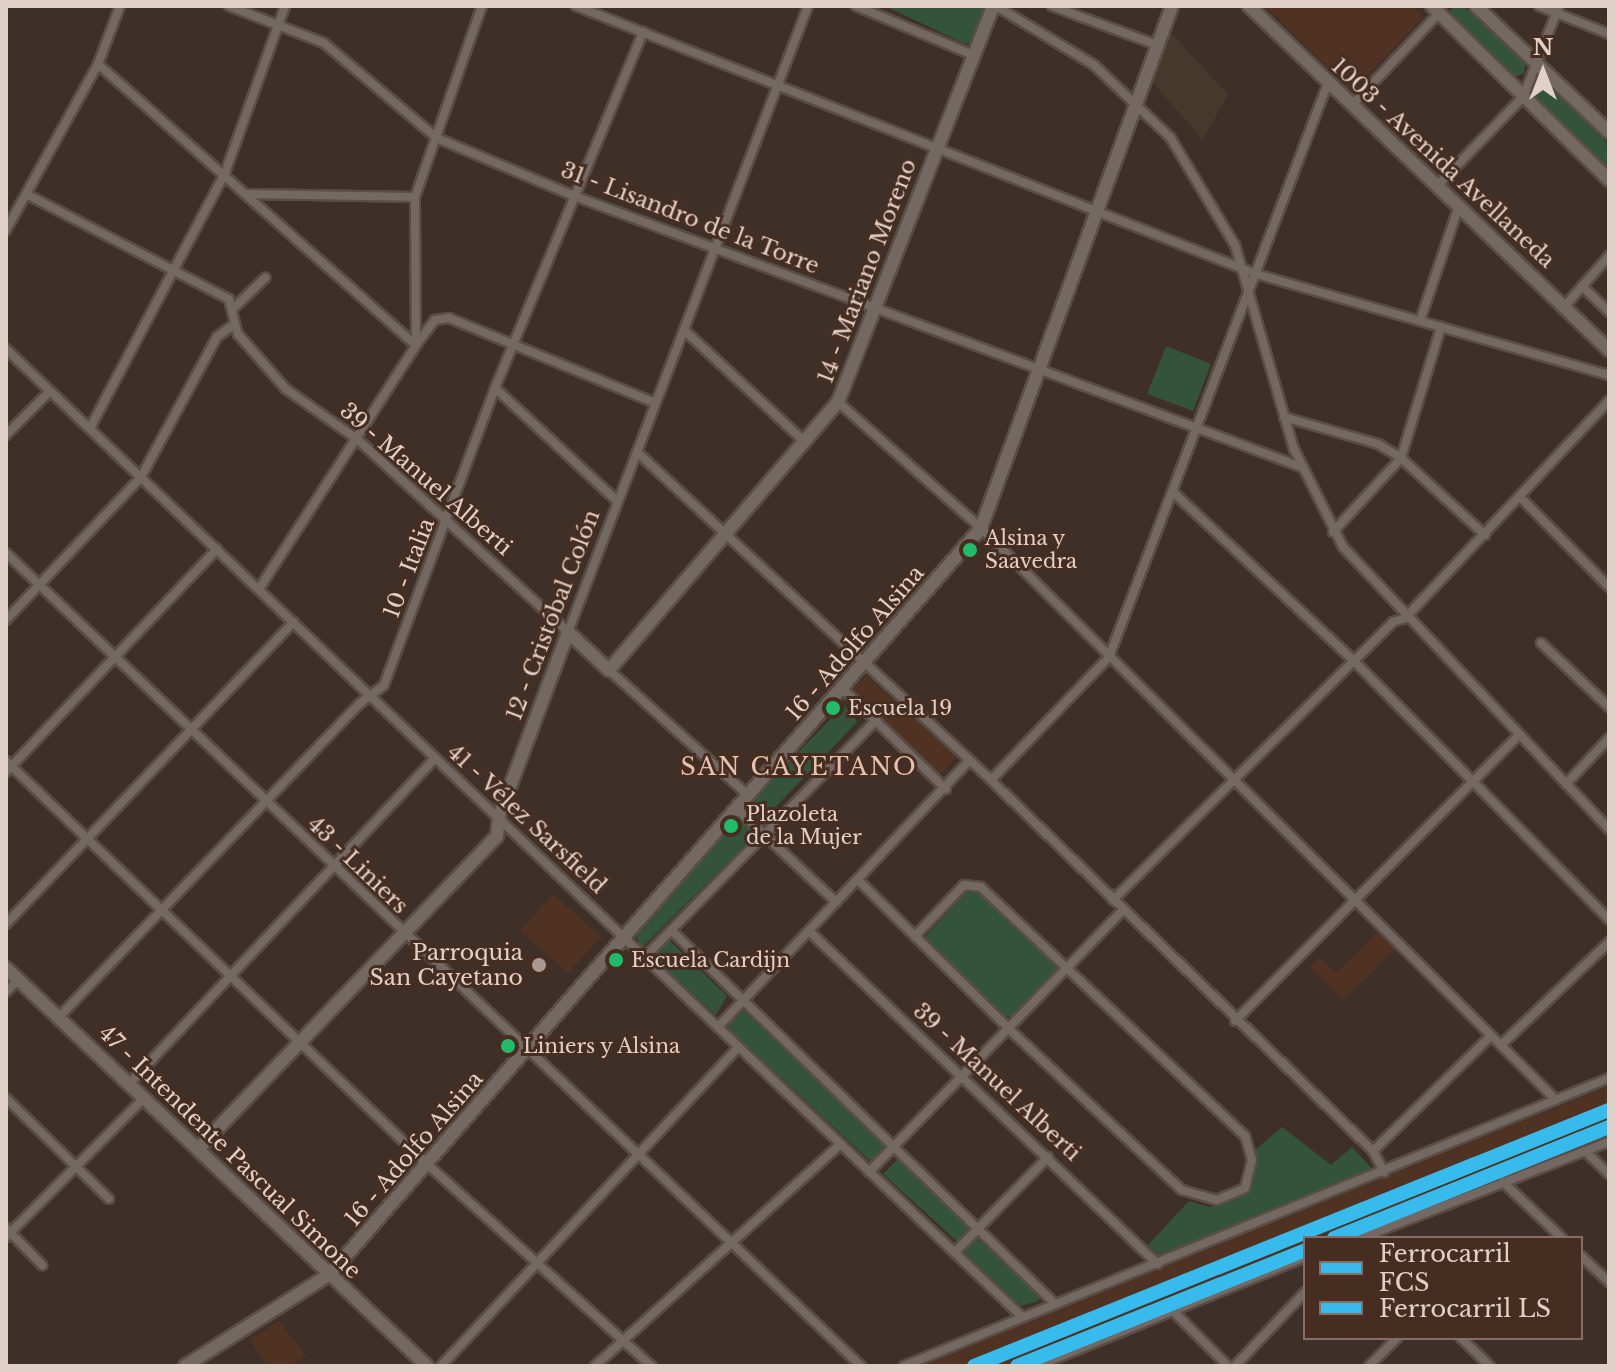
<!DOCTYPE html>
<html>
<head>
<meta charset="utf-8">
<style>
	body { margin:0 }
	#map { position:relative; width:1615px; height:1372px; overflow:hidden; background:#3e3029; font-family:"Libre Baskerville",serif }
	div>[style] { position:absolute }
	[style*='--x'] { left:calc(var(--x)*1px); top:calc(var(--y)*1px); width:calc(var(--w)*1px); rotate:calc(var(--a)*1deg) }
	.commercial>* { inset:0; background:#44392a }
	.built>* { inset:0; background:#503223 }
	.green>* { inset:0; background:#34533b }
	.roads { filter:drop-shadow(2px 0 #594d46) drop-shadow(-2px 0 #594d46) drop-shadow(0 2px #594d46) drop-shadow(0 -2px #594d46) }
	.street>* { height:8px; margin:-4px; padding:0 4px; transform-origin:4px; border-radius:4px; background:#746863 }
	.secondary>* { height:12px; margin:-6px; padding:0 6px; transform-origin:6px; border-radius:6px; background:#746863 }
	.rail-1>* { height:14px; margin:-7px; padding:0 7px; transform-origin:7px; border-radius:7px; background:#37bbed }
	.rail-2>* { height:14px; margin:-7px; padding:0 7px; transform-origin:7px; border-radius:7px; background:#37bbed }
	.dots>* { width:22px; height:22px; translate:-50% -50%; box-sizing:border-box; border:4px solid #472d20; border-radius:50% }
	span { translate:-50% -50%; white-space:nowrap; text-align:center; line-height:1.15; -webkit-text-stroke:6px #472d20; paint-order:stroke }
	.bus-label { font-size:20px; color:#e1d0c8 }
	.left { translate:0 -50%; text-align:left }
	.street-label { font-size:22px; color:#e1d0c8 }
	.poi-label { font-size:22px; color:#e1d0c8 }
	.right { translate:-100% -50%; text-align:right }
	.neighbourhood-label { font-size:24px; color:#e4c1b1; letter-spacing:2px }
	.frame { position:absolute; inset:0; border:8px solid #e1d0c8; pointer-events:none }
	.legend { position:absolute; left:1303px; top:1236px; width:280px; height:104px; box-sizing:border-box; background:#472d20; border:2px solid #856e63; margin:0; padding:10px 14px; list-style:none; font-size:24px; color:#e1d0c8 }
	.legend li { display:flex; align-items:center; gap:16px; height:40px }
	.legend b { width:40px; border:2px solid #856e63 }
	.north { position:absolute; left:1503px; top:32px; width:80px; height:80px; -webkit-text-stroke:6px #472d20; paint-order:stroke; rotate:0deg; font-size:22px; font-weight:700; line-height:32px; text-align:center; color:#e1d0c8 }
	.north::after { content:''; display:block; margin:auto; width:28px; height:36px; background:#e1d0c8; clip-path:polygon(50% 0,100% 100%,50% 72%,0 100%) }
</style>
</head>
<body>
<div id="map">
	<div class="commercial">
		<div style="clip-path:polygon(1168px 30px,1228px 94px,1203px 140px,1149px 78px)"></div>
	</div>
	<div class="built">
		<div style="clip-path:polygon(1265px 6px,1412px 6px,1424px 17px,1352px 91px)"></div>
		<div style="clip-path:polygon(866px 676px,957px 757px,937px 778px,850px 692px)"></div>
		<div style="clip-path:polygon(553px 894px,601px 937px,568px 973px,520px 931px)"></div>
		<div style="clip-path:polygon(1380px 930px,1397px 947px,1343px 1000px,1310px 967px,1320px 957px,1336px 973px)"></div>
		<div style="clip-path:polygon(1609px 1086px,1609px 1127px,1366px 1229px,1343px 1238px,1305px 1238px,1305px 1253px,1016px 1366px,922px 1366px)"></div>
		<div style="clip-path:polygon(279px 1321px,306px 1356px,289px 1366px,268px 1366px,250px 1340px)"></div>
	</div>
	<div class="green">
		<div style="clip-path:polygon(885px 6px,988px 6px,973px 42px,965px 44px)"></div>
		<div style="clip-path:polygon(1454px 6px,1470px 6px,1466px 9px,1526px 59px,1524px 74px,1511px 77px,1464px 26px,1455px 26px,1446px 16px)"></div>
		<div style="clip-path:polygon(1537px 83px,1552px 88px,1609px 145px,1609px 169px,1534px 99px)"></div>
		<div style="clip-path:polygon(1166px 346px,1211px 364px,1193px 411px,1147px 394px)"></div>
		<div style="clip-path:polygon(844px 705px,857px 722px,760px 823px,747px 810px,748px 804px)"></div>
		<div style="clip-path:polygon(736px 820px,753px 829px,754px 836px,642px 948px,636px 937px)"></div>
		<div style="clip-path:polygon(978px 890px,1058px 969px,1013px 1017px,1005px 1016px,925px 937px,966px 892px)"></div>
		<div style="clip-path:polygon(669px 940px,727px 996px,716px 1015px,652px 957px)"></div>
		<div style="clip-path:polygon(741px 1008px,885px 1145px,873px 1164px,726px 1026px)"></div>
		<div style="clip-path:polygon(1282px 1127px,1331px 1165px,1352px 1147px,1374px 1171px,1162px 1258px,1148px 1245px,1189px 1201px,1210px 1207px,1236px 1200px,1254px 1177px,1255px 1150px)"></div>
		<div style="clip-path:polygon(899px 1158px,971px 1225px,959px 1243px,883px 1174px)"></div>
		<div style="clip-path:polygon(977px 1238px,1039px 1297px,1039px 1301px,1020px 1306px,964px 1252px)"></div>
	</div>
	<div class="roads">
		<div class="street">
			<div style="--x:229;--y:6;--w:102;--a:21.3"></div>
			<div style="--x:324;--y:43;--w:148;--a:40.1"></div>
			<div style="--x:437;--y:138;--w:152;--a:22.9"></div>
			<div style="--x:577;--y:197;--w:773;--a:20.45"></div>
			<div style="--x:576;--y:6;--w:731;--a:21.51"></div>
			<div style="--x:1256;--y:274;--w:367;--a:16"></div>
			<div style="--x:856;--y:6;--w:127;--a:22.7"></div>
			<div style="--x:996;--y:6;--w:114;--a:31"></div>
			<div style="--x:1094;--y:65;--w:105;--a:43.5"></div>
			<div style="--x:1170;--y:137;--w:126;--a:59"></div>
			<div style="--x:1235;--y:245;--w:212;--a:73.9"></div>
			<div style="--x:1294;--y:449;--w:110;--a:63.4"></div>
			<div style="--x:1343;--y:547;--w:388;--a:46.7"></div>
			<div style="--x:1052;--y:6;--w:112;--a:20.4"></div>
			<div style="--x:1539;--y:6;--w:75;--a:21.8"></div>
			<div style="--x:98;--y:64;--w:424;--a:41.5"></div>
			<div style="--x:416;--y:345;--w:31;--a:-53"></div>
			<div style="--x:435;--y:320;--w:14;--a:-8"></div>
			<div style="--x:449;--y:318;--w:223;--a:22.4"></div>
			<div style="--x:1353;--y:104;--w:125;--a:-46.6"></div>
			<div style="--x:1438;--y:185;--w:122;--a:-46"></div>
			<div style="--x:1523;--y:97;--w:98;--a:-68.4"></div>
			<div style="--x:250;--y:194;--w:165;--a:1"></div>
			<div style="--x:28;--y:195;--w:226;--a:27.4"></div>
			<div style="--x:229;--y:299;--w:36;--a:76"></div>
			<div style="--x:238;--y:334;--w:73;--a:48.9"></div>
			<div style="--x:286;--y:389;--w:87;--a:35.2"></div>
			<div style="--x:357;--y:439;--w:286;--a:42.4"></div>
			<div style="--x:568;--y:632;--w:670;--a:-69.02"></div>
			<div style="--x:6;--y:230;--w:190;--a:-61"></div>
			<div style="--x:98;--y:64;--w:62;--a:-69.2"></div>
			<div style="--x:1582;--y:286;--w:37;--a:44"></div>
			<div style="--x:1565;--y:306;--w:67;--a:-48.7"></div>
			<div style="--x:233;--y:309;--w:45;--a:-44.1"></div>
			<div style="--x:1420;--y:321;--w:121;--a:-71.3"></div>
			<div style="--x:684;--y:330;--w:163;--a:42.8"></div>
			<div style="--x:6;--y:349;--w:1403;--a:43.61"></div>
			<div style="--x:495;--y:388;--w:166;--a:42.8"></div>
			<div style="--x:838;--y:402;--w:191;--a:41.4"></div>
			<div style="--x:981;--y:528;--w:811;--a:44.85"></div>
			<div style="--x:1284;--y:417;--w:98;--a:16"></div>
			<div style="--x:1378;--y:444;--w:27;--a:31"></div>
			<div style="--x:1401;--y:458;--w:114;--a:42.5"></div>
			<div style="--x:90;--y:428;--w:289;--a:-62.1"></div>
			<div style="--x:225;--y:173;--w:177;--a:-70.2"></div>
			<div style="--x:6;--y:435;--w:62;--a:-45"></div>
			<div style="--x:637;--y:452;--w:483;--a:42.8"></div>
			<div style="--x:991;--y:780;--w:533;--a:44.16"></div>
			<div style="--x:1373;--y:1151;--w:24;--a:62"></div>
			<div style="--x:1174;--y:493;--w:246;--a:43"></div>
			<div style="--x:1354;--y:661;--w:363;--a:45.4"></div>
			<div style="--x:1521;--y:498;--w:125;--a:45.3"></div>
			<div style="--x:1333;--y:532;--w:100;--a:-47.4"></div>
			<div style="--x:1401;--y:458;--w:137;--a:-73"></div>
			<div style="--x:6;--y:553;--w:1180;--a:43.56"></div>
			<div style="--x:259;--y:589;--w:290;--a:-57.2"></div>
			<div style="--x:416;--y:345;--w:148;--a:-90.4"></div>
			<div style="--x:415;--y:197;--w:202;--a:-70.7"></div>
			<div style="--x:6;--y:620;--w:197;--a:-46.6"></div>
			<div style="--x:141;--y:477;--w:159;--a:-61.5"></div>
			<div style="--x:217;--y:337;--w:20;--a:-37"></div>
			<div style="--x:1541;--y:643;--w:93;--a:43.3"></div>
			<div style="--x:609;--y:670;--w:188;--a:42"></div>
			<div style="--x:842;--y:688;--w:145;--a:44.2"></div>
			<div style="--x:6;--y:761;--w:583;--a:43.75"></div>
			<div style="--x:427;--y:1164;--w:302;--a:42"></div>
			<div style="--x:6;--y:772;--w:307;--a:-46.6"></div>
			<div style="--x:991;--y:780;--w:170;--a:-46.2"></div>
			<div style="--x:1109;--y:657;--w:614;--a:-69.12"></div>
			<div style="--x:1566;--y:784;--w:63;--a:-46.9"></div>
			<div style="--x:737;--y:809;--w:136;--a:43.2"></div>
			<div style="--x:858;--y:880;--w:211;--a:44.6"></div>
			<div style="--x:1008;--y:1028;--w:238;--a:43"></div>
			<div style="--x:1182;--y:1190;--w:36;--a:16"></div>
			<div style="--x:1217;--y:1200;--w:30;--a:-23"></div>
			<div style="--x:1245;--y:1188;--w:29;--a:-76"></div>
			<div style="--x:1252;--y:1160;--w:25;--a:-106"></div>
			<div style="--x:1245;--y:1136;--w:363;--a:-136.7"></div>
			<div style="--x:981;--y:887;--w:17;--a:-173"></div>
			<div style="--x:964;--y:885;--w:71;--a:133.9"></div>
			<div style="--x:1113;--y:900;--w:339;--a:-44.8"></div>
			<div style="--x:1354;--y:661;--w:55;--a:-45"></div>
			<div style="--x:1393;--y:622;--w:13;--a:-18"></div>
			<div style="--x:1405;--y:618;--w:298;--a:-46.8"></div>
			<div style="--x:6;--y:924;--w:417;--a:-46.4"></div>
			<div style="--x:671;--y:930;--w:536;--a:44.24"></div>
			<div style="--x:809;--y:931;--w:482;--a:43.7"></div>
			<div style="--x:646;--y:956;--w:330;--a:-45.7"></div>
			<div style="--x:6;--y:992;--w:17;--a:-45"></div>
			<div style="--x:59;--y:1017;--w:434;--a:-46.2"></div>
			<div style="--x:359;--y:704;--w:31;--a:-37"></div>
			<div style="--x:384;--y:685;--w:317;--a:-69.5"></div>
			<div style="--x:495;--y:388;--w:386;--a:-67.4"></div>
			<div style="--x:1235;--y:1021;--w:400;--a:-45.2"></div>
			<div style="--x:718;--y:1027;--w:366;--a:-46.7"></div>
			<div style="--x:1501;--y:1045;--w:149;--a:-43.6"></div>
			<div style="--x:129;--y:1084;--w:447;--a:-46.8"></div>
			<div style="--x:6;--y:1098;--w:144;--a:44.4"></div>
			<div style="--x:1373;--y:1151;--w:165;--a:-44.3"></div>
			<div style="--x:1585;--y:1151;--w:33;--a:44"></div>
			<div style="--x:869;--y:1172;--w:365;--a:-45.9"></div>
			<div style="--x:1503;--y:1182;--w:81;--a:43.5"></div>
			<div style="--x:6;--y:1228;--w:52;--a:45.8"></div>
			<div style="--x:6;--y:1237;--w:196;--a:-45.2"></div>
			<div style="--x:1361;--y:1238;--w:266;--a:-21.2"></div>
			<div style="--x:955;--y:1252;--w:133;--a:-45.6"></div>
			<div style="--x:1581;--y:1256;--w:38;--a:43"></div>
			<div style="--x:1173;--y:1311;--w:78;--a:45"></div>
			<div style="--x:1461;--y:1338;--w:40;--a:44"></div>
			<div style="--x:441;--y:1366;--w:436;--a:-47"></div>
			<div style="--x:595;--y:1366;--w:330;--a:-42.1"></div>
			<div style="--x:904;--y:1366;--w:762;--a:-22.22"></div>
			<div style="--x:1037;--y:1366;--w:289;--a:-22.1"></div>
			<div style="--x:1235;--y:1366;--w:102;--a:-46.6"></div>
			<div style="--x:1369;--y:1366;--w:40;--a:-45"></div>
		</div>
		<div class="secondary">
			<div style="--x:1249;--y:6;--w:498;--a:43.7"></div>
			<div style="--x:1432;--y:6;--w:248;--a:44.5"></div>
			<div style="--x:1476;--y:6;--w:183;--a:43.5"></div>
			<div style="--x:6;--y:968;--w:579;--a:43.39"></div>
			<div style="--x:198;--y:1149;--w:433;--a:-46.3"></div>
			<div style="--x:497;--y:836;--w:20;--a:-84"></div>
			<div style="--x:499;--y:816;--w:197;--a:-69.4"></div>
			<div style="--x:568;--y:632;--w:56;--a:42.8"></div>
			<div style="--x:609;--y:670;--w:353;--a:-49.5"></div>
			<div style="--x:838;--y:402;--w:425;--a:-68.6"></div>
			<div style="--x:185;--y:1366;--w:172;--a:-32.4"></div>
			<div style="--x:330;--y:1274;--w:990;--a:-48.89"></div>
			<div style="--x:981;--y:528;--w:556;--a:-69.9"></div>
		</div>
	</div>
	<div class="rail-1">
		<div style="--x:974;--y:1366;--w:685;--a:-21.96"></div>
	</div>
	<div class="rail-2">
		<div style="--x:1334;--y:1238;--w:297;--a:-22"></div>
		<div style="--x:1017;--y:1366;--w:310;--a:-21.9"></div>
	</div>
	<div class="dots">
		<div style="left:970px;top:550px;background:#20bc6c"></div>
		<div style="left:833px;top:708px;background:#20bc6c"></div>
		<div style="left:731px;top:826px;background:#20bc6c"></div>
		<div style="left:616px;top:960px;background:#20bc6c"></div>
		<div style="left:539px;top:965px;background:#a89890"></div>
		<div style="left:508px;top:1046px;background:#20bc6c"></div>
	</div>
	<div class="bus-label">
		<span class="left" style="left:985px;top:550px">Alsina y<br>Saavedra</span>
		<span class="left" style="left:848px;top:708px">Escuela 19</span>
		<span class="left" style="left:746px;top:826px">Plazoleta<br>de la Mujer</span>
		<span class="left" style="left:631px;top:960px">Escuela Cardijn</span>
		<span class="left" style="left:523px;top:1046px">Liniers y Alsina</span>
	</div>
	<div class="street-label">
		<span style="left:1443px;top:163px;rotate:43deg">1003 - Avenida Avellaneda</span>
		<span style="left:690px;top:218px;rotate:21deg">31 - Lisandro de la Torre</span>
		<span style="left:867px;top:271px;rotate:-69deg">14 - Mariano Moreno</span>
		<span style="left:426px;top:479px;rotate:41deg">39 - Manuel Alberti</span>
		<span style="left:409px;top:568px;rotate:-69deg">10 - Italia</span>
		<span style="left:553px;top:615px;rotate:-69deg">12 - Cristóbal Colón</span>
		<span style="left:855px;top:643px;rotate:-49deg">16 - Adolfo Alsina</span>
		<span style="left:527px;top:819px;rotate:43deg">41 - Vélez Sarsfield</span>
		<span style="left:358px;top:865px;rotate:44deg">43 - Liniers</span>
		<span style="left:997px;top:1082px;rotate:43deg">39 - Manuel Alberti</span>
		<span style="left:414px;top:1149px;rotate:-49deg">16 - Adolfo Alsina</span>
		<span style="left:230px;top:1152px;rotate:44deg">47 - Intendente Pascual Simone</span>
	</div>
	<div class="poi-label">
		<span class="right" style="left:523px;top:965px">Parroquia<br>San Cayetano</span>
	</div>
	<div class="neighbourhood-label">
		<span style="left:799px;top:767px">SAN CAYETANO</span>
	</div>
	<div class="frame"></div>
	<ul class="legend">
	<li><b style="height:10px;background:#37bbed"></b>Ferrocarril FCS</li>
	<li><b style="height:10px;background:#37bbed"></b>Ferrocarril LS</li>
	</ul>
	<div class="north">N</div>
</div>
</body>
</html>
